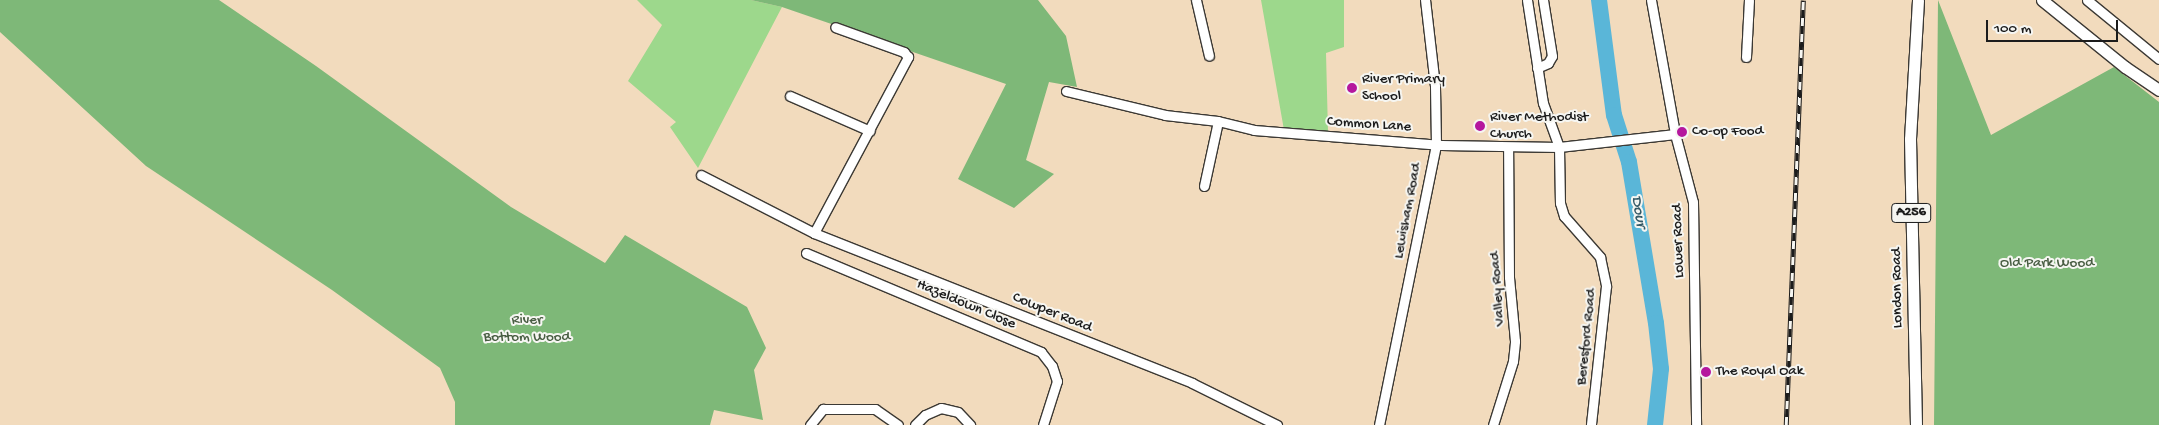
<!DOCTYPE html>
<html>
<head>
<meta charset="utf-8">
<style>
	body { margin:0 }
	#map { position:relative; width:2159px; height:425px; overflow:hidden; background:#f2dbbd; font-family:"Gochi Hand",sans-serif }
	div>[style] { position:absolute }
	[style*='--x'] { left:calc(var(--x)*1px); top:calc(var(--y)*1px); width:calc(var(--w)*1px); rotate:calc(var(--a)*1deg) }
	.green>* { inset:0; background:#9dd88c }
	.forest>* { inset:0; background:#7eb878 }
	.river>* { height:16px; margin:-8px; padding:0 8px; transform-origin:8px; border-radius:8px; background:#5ab6d8 }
	.roads { filter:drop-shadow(1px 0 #3c3934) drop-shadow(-1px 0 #3c3934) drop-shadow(0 1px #3c3934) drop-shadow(0 -1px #3c3934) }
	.minor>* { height:9px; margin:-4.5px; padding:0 4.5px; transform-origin:4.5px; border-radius:4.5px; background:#fff }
	.major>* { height:11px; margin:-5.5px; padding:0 5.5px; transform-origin:5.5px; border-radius:5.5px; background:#fff }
	.rail>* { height:4.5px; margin-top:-2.25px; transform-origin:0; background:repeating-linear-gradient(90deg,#f6f6f2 0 8px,#1c1c1c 0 16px); box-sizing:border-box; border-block:1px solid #1c1c1c }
	.dots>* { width:14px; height:14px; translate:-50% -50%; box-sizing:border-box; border:2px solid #f6f6f2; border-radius:50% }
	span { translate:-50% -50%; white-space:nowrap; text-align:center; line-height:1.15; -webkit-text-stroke:4px #f6f6f2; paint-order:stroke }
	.shield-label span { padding:1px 4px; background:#f6f6f2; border:1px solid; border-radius:4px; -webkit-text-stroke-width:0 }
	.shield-label { font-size:14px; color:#1c1c1c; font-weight:700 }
	.poi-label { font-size:15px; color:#1c1c1c }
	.left { translate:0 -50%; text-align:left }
	.street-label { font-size:15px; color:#1c1c1c }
	.park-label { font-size:15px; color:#495e43 }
	.water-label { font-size:16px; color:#355a67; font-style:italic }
	.scale { position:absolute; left:1986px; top:20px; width:132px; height:22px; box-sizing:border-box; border:2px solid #1c1c1c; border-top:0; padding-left:6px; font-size:15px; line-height:18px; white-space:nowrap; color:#1c1c1c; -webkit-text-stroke:4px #f6f6f2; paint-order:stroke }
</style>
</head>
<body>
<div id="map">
	<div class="green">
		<div style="clip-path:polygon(637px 0,751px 0,782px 7px,698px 168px,670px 127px,676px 122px,628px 81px,662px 25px)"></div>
		<div style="clip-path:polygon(1261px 0,1344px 0,1344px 47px,1326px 53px,1328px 132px,1284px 130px)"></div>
	</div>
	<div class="forest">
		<div style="clip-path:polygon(0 0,219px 0,316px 66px,511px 207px,605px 263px,625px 235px,747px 307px,766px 348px,754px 370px,763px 420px,714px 410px,710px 425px,455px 425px,455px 402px,440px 368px,332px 290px,146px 166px,0 32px)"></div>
		<div style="clip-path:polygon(751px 0,1038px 0,1066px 36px,1077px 87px,1049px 82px,1026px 160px,1054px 174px,1014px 208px,958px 179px,1006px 84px,782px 7px)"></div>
		<div style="clip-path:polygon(1938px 0,1991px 135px,2114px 67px,2159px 102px,2159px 425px,1934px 425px)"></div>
	</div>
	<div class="river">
		<div style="--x:1599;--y:0;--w:116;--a:82.6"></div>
		<div style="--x:1614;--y:115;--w:49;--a:72.3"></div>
		<div style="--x:1629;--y:162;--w:163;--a:80.5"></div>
		<div style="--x:1656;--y:323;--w:46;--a:83.8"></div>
		<div style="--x:1661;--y:369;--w:56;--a:96.1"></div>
	</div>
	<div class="roads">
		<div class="minor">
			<div style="--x:1196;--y:0;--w:57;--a:76.9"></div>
			<div style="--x:1527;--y:0;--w:104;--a:81.2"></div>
			<div style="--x:1543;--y:103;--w:47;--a:70"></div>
			<div style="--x:1559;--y:147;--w:56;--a:89"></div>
			<div style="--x:1560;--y:203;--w:14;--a:73"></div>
			<div style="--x:1564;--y:216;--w:55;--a:48.7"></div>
			<div style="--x:1600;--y:257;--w:30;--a:78"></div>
			<div style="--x:1606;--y:286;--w:140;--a:96.2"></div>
			<div style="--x:1651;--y:0;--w:136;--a:79.8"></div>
			<div style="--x:1675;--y:134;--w:70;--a:75.2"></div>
			<div style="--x:1693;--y:202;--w:223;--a:89.2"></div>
			<div style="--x:2087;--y:0;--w:93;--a:39.3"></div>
			<div style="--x:1746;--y:57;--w:57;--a:-87"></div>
			<div style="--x:1537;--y:68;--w:12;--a:-24"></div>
			<div style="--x:1548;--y:63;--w:8;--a:-60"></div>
			<div style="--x:1552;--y:56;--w:57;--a:-99.1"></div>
			<div style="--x:1066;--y:91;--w:102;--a:13.6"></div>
			<div style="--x:1165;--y:115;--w:53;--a:6.5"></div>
			<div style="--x:1218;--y:121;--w:37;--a:14"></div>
			<div style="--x:1254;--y:130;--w:188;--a:4.6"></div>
			<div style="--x:1441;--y:145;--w:118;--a:1"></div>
			<div style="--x:1559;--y:147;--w:117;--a:-6.4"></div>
			<div style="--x:790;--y:96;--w:87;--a:23.6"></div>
			<div style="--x:701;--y:175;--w:127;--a:27.2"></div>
			<div style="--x:814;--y:233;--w:407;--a:21.6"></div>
			<div style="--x:1192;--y:383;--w:95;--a:26.3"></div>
			<div style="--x:1204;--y:186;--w:66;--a:-77.8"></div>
			<div style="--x:814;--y:233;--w:200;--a:-61.9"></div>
			<div style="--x:908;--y:57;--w:6;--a:-129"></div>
			<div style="--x:904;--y:52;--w:73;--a:-160.1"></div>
			<div style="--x:806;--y:253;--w:255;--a:22.8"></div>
			<div style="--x:1041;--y:352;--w:18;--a:52"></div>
			<div style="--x:1052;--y:366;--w:16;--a:72"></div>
			<div style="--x:1057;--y:381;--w:46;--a:107.7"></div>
			<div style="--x:810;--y:425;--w:21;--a:-51"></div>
			<div style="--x:823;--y:409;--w:52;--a:0"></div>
			<div style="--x:875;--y:409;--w:28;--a:35"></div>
			<div style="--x:915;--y:425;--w:14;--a:-45"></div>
			<div style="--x:925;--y:415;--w:17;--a:-24"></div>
			<div style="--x:941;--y:408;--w:17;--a:13"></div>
			<div style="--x:958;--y:412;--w:18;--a:47"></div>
			<div style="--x:1379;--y:425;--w:287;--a:-78.5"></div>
			<div style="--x:1436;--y:144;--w:58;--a:-91"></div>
			<div style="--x:1435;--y:86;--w:87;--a:-96.6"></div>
			<div style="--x:1493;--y:425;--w:67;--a:-72.6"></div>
			<div style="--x:1513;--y:361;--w:20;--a:-84"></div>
			<div style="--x:1515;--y:341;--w:64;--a:-95.4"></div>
			<div style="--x:1509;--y:277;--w:129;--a:-90.4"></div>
		</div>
		<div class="major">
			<div style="--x:2042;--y:0;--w:107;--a:38.9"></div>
			<div style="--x:2125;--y:67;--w:41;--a:34.1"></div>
			<div style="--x:1916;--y:425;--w:286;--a:-91.2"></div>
			<div style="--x:1910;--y:139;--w:139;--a:-86.7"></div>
		</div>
	</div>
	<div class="rail">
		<div style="--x:1786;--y:425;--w:425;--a:-87.7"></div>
	</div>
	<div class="dots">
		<div style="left:1352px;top:88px;background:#b5179e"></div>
		<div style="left:1480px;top:126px;background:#b5179e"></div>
		<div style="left:1682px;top:132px;background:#b5179e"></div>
		<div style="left:1706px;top:372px;background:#b5179e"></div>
	</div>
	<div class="shield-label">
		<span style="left:1911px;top:213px">A256</span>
	</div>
	<div class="poi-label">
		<span class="left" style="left:1362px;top:88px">River Primary<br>School</span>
		<span class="left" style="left:1490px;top:126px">River Methodist<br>Church</span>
		<span class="left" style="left:1692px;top:132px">Co-op Food</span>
		<span class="left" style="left:1716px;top:372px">The Royal Oak</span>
	</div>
	<div class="street-label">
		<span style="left:1369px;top:125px;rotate:4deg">Common Lane</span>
		<span style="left:1408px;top:211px;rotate:-79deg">Lewisham Road</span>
		<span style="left:1679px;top:241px;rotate:-92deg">Lower Road</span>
		<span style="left:1898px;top:288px;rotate:-91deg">London Road</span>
		<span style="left:1498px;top:289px;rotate:-94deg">Valley Road</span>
		<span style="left:966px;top:305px;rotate:23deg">Hazeldown Close</span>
		<span style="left:1052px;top:313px;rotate:22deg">Cowper Road</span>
		<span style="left:1587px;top:337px;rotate:-84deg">Beresford Road</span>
	</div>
	<div class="park-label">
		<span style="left:2047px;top:264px">Old Park Wood</span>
		<span style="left:527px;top:329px">River<br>Bottom Wood</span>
	</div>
	<div class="water-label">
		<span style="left:1637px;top:212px;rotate:80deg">Dour</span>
	</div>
	<div class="scale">100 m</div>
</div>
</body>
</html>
